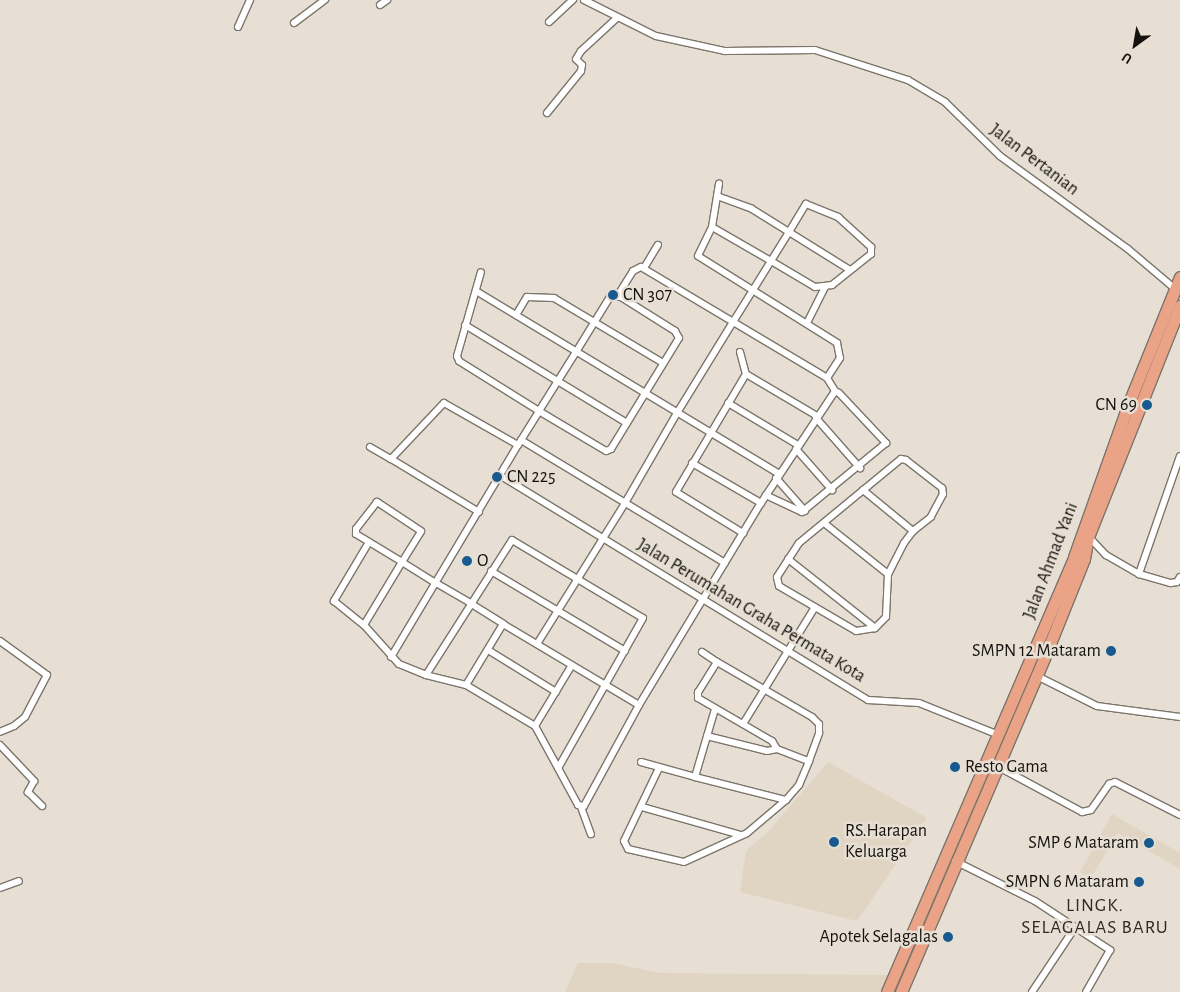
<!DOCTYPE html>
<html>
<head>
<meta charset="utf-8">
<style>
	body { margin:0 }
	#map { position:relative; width:1180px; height:992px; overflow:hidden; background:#e7dfd3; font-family:"Alegreya Sans",sans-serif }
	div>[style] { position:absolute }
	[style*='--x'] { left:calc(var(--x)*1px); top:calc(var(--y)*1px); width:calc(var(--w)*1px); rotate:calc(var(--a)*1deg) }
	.built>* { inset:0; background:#e0d4c2 }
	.roads { filter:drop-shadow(1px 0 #7c756b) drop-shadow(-1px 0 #7c756b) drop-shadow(0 1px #7c756b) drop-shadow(0 -1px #7c756b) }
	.street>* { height:6px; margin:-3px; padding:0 3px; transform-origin:3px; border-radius:3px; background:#fff }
	.highway>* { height:11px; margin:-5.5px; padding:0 5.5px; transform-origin:5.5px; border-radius:5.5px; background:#eaa387 }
	.dots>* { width:14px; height:14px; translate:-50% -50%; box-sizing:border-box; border:2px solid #e7dfd3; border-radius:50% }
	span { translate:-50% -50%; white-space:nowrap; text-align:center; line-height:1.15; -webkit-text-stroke:5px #e7dfd3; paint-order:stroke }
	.street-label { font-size:18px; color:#14110e }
	.poi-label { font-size:18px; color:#14110e }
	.left { translate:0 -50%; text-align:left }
	.right { translate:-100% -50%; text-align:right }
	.neighbourhood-label { font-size:19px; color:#312b22; letter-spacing:1px }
	.north { position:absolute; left:1110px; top:20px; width:50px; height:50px; -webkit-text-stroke:4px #e7dfd3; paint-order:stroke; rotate:212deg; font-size:14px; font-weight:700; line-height:20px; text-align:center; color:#14110e }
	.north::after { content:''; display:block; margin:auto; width:18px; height:22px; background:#14110e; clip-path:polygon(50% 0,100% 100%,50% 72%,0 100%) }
</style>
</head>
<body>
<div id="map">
	<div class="built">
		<div style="clip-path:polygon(828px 762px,927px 818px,857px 921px,740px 892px,746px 851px,768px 832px)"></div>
		<div style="clip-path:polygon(1112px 814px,1180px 853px,1180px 869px,1118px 833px,1090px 879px,1080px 872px)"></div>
		<div style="clip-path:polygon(578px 963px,611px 963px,661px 973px,889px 975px,882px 992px,565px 992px)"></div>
	</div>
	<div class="roads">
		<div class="street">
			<div style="--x:584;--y:0;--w:80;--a:26.6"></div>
			<div style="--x:656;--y:36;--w:71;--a:12.3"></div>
			<div style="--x:725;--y:51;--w:90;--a:-0.6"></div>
			<div style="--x:815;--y:50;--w:98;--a:17.9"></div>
			<div style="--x:908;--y:80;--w:43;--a:30.7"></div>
			<div style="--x:945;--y:102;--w:77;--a:44.5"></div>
			<div style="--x:1000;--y:156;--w:158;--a:36"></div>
			<div style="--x:1128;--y:249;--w:60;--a:40.3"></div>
			<div style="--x:380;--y:5;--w:9;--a:-36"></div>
			<div style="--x:549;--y:22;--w:33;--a:-43"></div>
			<div style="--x:294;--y:23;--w:39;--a:-37"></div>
			<div style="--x:238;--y:27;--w:30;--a:-66"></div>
			<div style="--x:547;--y:113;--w:54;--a:-51"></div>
			<div style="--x:581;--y:71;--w:6;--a:-81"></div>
			<div style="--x:582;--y:65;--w:8;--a:-135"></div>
			<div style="--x:576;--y:59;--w:9;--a:-58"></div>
			<div style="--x:581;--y:51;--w:50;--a:-42.6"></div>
			<div style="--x:717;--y:196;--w:37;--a:20"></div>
			<div style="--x:752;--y:209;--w:115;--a:31.9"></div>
			<div style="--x:712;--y:227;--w:32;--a:116"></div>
			<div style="--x:698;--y:256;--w:164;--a:32"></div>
			<div style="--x:837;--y:343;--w:15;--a:79"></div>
			<div style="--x:840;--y:358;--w:24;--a:123"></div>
			<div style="--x:644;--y:268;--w:27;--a:-59"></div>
			<div style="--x:476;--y:291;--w:354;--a:31.1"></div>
			<div style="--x:618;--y:295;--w:28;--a:-58"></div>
			<div style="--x:633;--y:271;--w:9;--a:-27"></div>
			<div style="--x:641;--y:267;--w:217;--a:30.8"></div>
			<div style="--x:827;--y:378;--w:15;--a:58"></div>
			<div style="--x:835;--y:391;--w:4;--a:27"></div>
			<div style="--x:839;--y:393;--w:69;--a:46.8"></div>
			<div style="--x:886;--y:443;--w:109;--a:140.6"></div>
			<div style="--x:802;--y:512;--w:40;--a:-155"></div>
			<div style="--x:516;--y:315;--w:21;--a:-59"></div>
			<div style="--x:527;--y:297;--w:27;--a:2"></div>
			<div style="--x:554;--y:298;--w:127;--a:30.8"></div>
			<div style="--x:807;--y:323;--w:40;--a:-63.4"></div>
			<div style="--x:465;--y:325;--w:189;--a:31.2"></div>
			<div style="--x:740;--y:352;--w:23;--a:75"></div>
			<div style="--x:746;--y:374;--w:137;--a:120.7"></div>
			<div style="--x:676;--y:492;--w:79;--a:31.5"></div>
			<div style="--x:746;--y:374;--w:82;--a:30.6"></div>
			<div style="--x:728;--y:403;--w:82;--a:31"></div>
			<div style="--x:816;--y:418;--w:67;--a:48.7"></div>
			<div style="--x:521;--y:440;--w:238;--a:31.1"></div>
			<div style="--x:370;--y:447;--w:24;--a:30"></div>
			<div style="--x:796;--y:449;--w:55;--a:48.7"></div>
			<div style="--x:1180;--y:456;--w:125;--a:109.2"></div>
			<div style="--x:1139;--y:574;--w:33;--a:16"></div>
			<div style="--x:1171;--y:583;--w:6;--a:-9"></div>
			<div style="--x:1177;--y:582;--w:6;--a:-59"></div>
			<div style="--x:901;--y:459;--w:5;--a:11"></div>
			<div style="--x:906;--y:460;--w:46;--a:37.9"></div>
			<div style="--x:942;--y:488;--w:6;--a:81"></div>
			<div style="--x:943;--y:494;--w:26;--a:118"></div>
			<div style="--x:931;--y:517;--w:23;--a:142"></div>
			<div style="--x:913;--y:531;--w:15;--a:127"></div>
			<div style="--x:904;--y:543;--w:35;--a:117"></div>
			<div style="--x:888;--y:574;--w:43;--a:92.7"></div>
			<div style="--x:886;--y:617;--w:16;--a:135"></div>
			<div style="--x:875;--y:628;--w:19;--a:171"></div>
			<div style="--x:856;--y:631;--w:89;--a:-149.7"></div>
			<div style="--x:779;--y:586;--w:9;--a:-103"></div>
			<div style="--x:777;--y:577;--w:40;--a:-57.1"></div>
			<div style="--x:799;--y:543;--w:132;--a:-39.5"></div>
			<div style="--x:692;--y:463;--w:80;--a:30.1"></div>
			<div style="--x:501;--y:476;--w:430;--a:31.4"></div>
			<div style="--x:868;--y:700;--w:51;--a:3.4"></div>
			<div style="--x:919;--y:703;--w:86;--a:21.8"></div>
			<div style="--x:776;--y:478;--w:44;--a:48.7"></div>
			<div style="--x:863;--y:490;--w:65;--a:39.4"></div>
			<div style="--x:479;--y:512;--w:103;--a:-148.9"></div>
			<div style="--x:391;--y:459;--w:77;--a:-46.6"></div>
			<div style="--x:444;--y:403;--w:85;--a:29.6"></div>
			<div style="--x:824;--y:523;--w:82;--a:38.6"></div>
			<div style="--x:1089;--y:537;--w:25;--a:47"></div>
			<div style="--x:1106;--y:555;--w:38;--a:30"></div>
			<div style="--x:369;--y:542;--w:69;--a:120.7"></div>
			<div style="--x:334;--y:601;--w:38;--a:39"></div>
			<div style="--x:364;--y:625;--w:52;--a:48.1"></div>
			<div style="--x:399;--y:664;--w:29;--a:22"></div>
			<div style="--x:788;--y:559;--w:111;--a:38.4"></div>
			<div style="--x:491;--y:571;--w:156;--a:30.8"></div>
			<div style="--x:503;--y:624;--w:71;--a:121.2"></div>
			<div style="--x:466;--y:685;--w:41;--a:-166"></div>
			<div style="--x:426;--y:675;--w:160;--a:-57.5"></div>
			<div style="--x:512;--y:540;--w:152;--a:30.8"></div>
			<div style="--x:643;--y:618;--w:172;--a:119.5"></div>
			<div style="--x:558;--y:768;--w:48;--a:-118.7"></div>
			<div style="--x:535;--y:726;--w:71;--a:-58.8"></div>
			<div style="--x:364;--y:625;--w:74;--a:-58.9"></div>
			<div style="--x:402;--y:562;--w:36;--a:-58"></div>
			<div style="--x:421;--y:531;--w:53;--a:-146.6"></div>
			<div style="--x:377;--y:502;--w:34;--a:128"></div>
			<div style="--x:356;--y:529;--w:5;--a:90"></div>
			<div style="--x:356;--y:534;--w:54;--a:31.3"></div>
			<div style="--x:402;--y:562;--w:40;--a:32"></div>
			<div style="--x:436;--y:583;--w:39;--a:30"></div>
			<div style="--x:470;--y:603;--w:39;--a:32"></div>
			<div style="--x:503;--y:624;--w:158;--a:30.8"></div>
			<div style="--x:0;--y:641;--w:58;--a:35.9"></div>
			<div style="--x:47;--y:675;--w:47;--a:117.6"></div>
			<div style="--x:25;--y:717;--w:14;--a:141"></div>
			<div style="--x:14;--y:726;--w:15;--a:157"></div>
			<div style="--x:537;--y:644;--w:166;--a:-58"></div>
			<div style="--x:625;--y:503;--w:104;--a:-60"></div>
			<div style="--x:677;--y:413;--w:107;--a:-58.4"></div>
			<div style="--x:733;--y:322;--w:38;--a:-58"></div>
			<div style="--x:753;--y:290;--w:68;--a:-58.2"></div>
			<div style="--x:789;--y:232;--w:33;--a:-59"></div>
			<div style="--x:806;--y:204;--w:35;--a:22"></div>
			<div style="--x:838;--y:217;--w:45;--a:42.3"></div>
			<div style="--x:871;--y:247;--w:7;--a:90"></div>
			<div style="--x:871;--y:254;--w:50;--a:141.5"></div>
			<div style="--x:832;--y:285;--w:17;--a:173"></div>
			<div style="--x:815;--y:287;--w:51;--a:-149.4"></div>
			<div style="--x:771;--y:261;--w:68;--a:-150"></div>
			<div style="--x:712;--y:227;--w:44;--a:-80.8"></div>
			<div style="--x:488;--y:650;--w:80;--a:31.7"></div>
			<div style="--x:702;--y:652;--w:18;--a:34"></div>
			<div style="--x:391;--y:657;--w:247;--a:-59.1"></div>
			<div style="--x:518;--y:445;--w:40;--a:-58"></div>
			<div style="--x:539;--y:411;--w:70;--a:-57.9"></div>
			<div style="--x:576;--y:352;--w:65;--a:-58.3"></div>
			<div style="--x:610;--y:297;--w:11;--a:0"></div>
			<div style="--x:621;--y:297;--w:64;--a:32.2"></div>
			<div style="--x:675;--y:331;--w:8;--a:60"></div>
			<div style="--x:679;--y:338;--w:130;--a:121.5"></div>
			<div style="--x:611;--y:449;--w:5;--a:158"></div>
			<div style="--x:606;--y:451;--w:78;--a:-149.2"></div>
			<div style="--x:539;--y:411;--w:94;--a:-148"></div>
			<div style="--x:459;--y:361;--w:5;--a:-112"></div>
			<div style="--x:457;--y:356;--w:87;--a:-74.1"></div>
			<div style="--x:1037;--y:676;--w:67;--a:26.6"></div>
			<div style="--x:1097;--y:706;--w:84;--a:7.5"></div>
			<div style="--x:466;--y:685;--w:80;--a:30.7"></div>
			<div style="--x:715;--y:709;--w:71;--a:106.4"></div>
			<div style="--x:695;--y:777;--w:94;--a:14.2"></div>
			<div style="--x:786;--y:800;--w:20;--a:-49"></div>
			<div style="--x:799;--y:785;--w:26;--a:-67"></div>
			<div style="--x:809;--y:761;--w:30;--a:-70"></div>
			<div style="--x:819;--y:733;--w:9;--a:-90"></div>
			<div style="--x:819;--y:724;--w:10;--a:-135"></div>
			<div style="--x:812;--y:717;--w:110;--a:-149.9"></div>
			<div style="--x:717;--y:662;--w:36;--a:122"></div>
			<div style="--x:698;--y:692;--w:6;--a:90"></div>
			<div style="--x:698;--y:698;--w:86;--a:30.2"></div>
			<div style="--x:772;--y:741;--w:9;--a:58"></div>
			<div style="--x:777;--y:749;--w:34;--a:21"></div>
			<div style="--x:743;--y:724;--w:137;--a:-58.4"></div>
			<div style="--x:707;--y:736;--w:62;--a:14"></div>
			<div style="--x:767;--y:751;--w:10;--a:-11"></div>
			<div style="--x:0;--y:745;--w:50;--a:46.6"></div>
			<div style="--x:34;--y:781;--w:13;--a:119"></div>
			<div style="--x:28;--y:792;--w:20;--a:45"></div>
			<div style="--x:641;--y:762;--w:56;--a:15.5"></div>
			<div style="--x:997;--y:766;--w:97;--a:28.4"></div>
			<div style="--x:1082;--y:812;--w:9;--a:-13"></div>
			<div style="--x:1091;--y:810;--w:32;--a:-55"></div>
			<div style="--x:1109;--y:784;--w:6;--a:-18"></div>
			<div style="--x:1115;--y:782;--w:73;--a:26.9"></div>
			<div style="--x:558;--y:768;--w:42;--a:61.6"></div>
			<div style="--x:578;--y:805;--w:6;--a:9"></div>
			<div style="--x:584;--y:806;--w:115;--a:-61.4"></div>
			<div style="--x:639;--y:705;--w:236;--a:-58.9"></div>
			<div style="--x:761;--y:503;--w:134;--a:-56.5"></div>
			<div style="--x:659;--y:768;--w:81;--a:115.6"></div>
			<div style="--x:624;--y:841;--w:9;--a:63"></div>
			<div style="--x:628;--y:849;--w:57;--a:13.1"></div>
			<div style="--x:684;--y:862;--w:69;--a:-24.7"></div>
			<div style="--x:747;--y:833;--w:51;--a:-40.2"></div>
			<div style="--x:581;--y:807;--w:29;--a:70"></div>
			<div style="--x:642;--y:807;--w:103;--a:15.8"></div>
			<div style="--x:955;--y:861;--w:89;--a:26.6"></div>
			<div style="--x:1035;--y:901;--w:90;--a:33.2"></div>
			<div style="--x:1110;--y:950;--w:48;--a:119.7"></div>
			<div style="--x:0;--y:888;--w:20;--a:-20"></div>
			<div style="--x:1032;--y:992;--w:76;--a:-56.3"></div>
		</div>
		<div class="highway">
			<div style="--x:887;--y:992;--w:473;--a:-66.7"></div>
			<div style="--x:1074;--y:557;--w:161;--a:-70.4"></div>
			<div style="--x:1128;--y:405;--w:138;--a:-67.9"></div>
			<div style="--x:901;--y:992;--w:376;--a:-66.8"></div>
			<div style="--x:1049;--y:646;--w:94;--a:-68.1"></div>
			<div style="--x:1084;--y:559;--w:22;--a:-80"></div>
			<div style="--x:1088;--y:537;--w:249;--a:-68.3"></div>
		</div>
	</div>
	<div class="dots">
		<div style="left:613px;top:295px;background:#185a8f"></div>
		<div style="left:1147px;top:405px;background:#185a8f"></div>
		<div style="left:497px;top:477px;background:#185a8f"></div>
		<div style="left:467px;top:561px;background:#185a8f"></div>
		<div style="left:1111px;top:651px;background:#185a8f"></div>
		<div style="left:955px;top:767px;background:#185a8f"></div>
		<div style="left:834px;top:842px;background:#185a8f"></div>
		<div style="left:1149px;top:843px;background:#185a8f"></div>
		<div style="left:1139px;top:882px;background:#185a8f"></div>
		<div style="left:948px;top:937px;background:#185a8f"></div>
	</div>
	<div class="street-label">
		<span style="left:1034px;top:160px;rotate:37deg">Jalan Pertanian</span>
		<span style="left:1051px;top:561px;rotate:-69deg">Jalan Ahmad Yani</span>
		<span style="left:751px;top:611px;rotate:31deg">Jalan Perumahan Graha Permata Kota</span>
	</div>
	<div class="poi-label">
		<span class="left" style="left:623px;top:295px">CN 307</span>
		<span class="right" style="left:1137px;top:405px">CN 69</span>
		<span class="left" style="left:507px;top:477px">CN 225</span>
		<span class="left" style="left:477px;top:561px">O</span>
		<span class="right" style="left:1101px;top:651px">SMPN 12 Mataram</span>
		<span class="left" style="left:965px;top:767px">Resto Gama</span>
		<span class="left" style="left:845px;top:842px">RS.Harapan<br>Keluarga</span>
		<span class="right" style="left:1139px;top:843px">SMP 6 Mataram</span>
		<span class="right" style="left:1129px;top:882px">SMPN 6 Mataram</span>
		<span class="right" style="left:938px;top:937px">Apotek Selagalas</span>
	</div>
	<div class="neighbourhood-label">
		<span style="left:1095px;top:917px">LINGK.<br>SELAGALAS BARU</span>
	</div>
	<div class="north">U</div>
</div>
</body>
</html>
